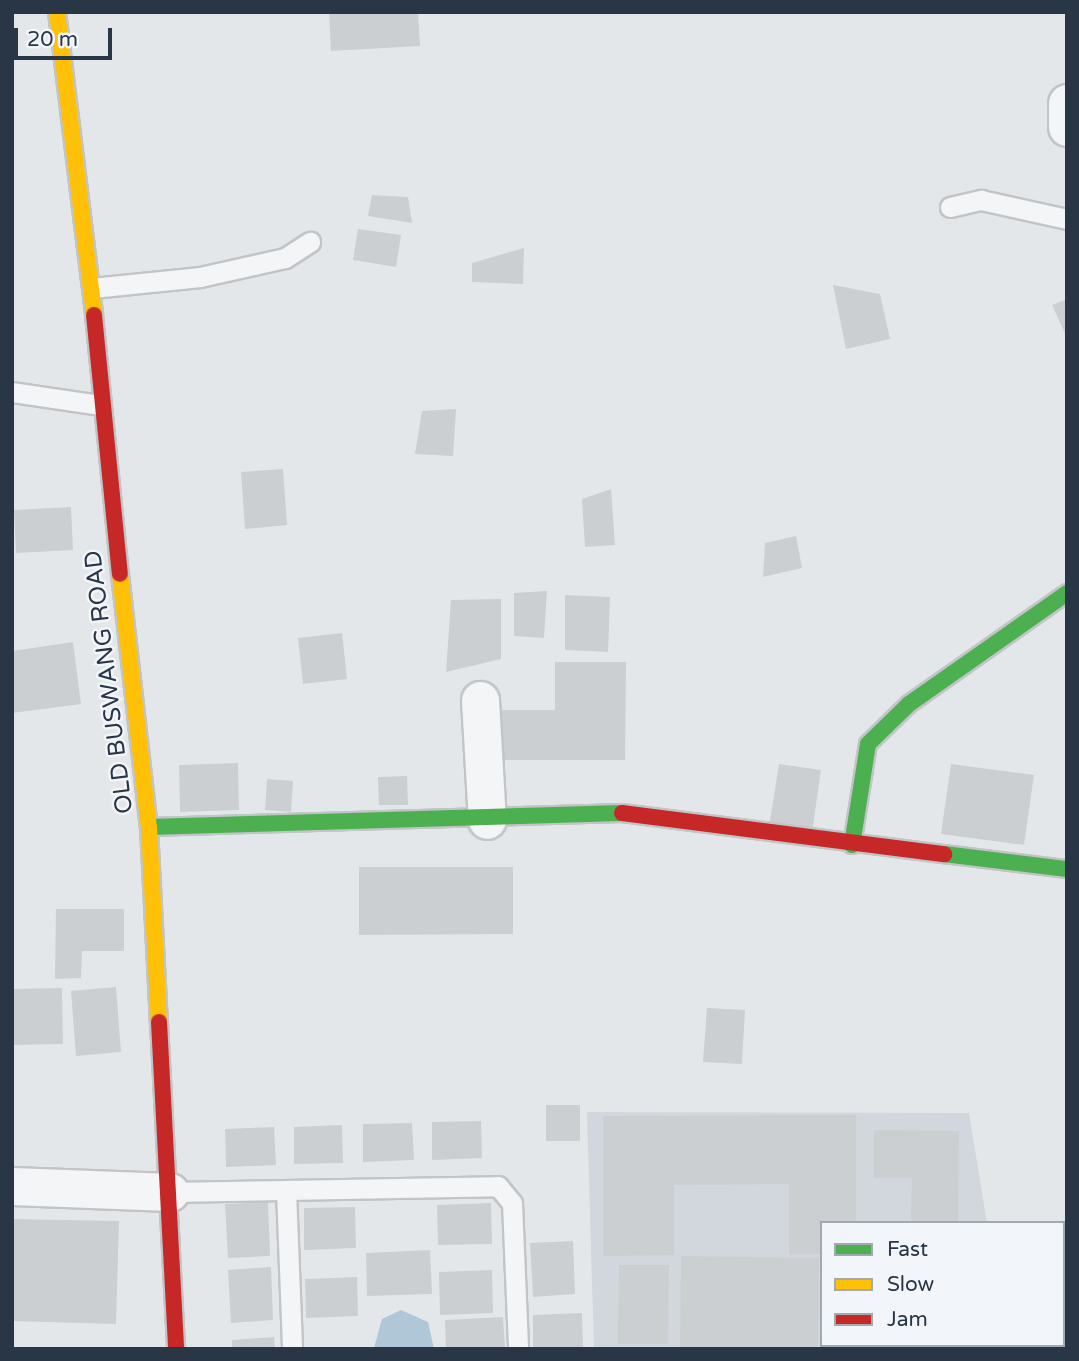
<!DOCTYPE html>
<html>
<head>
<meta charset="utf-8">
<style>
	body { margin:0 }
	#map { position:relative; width:1079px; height:1361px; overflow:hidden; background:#e4e7ea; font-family:"Varela Round",sans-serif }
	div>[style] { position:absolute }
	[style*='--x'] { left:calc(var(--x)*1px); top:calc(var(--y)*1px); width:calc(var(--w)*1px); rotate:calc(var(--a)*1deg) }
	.built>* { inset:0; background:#d1d7dd }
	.water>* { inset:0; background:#b0c7d7 }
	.building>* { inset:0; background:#cccfd2 }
	.roads { filter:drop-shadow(2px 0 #c2c5c8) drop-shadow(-2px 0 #c2c5c8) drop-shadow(0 2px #c2c5c8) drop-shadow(0 -2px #c2c5c8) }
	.lane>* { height:19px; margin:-9.5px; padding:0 9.5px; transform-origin:9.5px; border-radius:9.5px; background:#f3f5f6 }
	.street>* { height:37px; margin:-18.5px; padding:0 18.5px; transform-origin:18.5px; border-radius:18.5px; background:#f3f5f6 }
	.fast>* { height:16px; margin:-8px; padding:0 8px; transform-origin:8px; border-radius:8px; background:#4caf50 }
	.slow>* { height:16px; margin:-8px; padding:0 8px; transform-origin:8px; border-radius:8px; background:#ffc107 }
	.jam>* { height:16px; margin:-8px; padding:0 8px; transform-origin:8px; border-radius:8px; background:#c62828 }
	span { translate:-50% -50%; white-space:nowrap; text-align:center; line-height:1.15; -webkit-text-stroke:5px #f2f5f9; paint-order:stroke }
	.street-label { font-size:24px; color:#283646 }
	.frame { position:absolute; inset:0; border:14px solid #283646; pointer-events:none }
	.legend { position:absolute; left:820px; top:1221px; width:245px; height:126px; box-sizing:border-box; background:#f2f5f9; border:2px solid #a1a9b1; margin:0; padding:9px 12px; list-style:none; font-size:21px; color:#283646 }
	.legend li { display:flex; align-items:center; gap:14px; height:35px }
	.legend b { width:35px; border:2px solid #a1a9b1 }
	.scale { position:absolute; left:14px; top:28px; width:98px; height:32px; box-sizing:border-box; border:4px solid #283646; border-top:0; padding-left:9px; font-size:21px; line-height:24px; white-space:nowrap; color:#283646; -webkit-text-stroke:5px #f2f5f9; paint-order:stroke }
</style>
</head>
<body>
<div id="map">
	<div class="built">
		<div style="clip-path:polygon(587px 1112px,969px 1113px,987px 1223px,822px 1223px,822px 1345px,1008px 1349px,594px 1349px)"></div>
	</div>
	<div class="water">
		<div style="clip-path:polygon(401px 1310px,428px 1322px,434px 1349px,359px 1349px,374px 1348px,382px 1319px)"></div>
	</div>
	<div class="building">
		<div style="clip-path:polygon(329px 12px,418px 12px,420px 46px,331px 51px)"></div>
		<div style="clip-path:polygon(372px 195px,408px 197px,412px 223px,368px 216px)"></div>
		<div style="clip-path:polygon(358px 229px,401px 235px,396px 267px,353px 260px)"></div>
		<div style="clip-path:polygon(524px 248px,523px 284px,472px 282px,472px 263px)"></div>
		<div style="clip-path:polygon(833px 285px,880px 294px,890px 339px,846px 349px)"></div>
		<div style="clip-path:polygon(1067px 299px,1067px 338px,1052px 305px)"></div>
		<div style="clip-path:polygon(456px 409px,453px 456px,415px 454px,422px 411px)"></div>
		<div style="clip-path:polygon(283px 469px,287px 525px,245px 529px,241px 472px)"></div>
		<div style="clip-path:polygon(611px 489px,615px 545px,585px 547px,582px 499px)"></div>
		<div style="clip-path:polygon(71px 507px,73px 550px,16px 553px,14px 510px)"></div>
		<div style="clip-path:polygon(796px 536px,802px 568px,763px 577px,765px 543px)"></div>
		<div style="clip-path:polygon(547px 591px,544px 638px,514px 636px,514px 593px)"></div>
		<div style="clip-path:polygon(565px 595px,610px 597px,608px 652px,565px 650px)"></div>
		<div style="clip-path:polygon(501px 599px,501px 659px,446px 672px,451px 600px)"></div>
		<div style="clip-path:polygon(342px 633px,347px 679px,303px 684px,298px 638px)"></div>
		<div style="clip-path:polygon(73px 642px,81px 704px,12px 713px,12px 651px)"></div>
		<div style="clip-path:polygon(555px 662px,626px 662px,625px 760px,500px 760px,500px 710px,555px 710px)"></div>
		<div style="clip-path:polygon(238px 763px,239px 810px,180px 812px,179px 765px)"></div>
		<div style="clip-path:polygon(779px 764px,821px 770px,812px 833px,769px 827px)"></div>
		<div style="clip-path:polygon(951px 764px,1034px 775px,1024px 845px,941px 834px)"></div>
		<div style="clip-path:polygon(407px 776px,408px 805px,379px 805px,378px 777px)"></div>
		<div style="clip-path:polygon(267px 779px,293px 781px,291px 812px,265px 810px)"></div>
		<div style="clip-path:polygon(359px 867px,513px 867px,513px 934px,359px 935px)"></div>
		<div style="clip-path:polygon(56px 909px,124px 909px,124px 951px,82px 951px,81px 978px,55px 979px)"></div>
		<div style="clip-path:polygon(116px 987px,121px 1052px,76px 1056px,71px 991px)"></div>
		<div style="clip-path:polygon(62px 988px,63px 1044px,12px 1045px,12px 989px)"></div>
		<div style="clip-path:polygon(707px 1008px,745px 1010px,742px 1064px,703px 1062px)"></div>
		<div style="clip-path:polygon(546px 1105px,580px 1105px,580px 1141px,546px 1141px)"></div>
		<div style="clip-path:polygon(856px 1115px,856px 1223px,822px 1223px,822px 1254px,789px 1254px,789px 1184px,674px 1185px,674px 1255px,603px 1256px,603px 1116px)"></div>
		<div style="clip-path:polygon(481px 1121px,482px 1158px,432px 1160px,432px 1122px)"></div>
		<div style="clip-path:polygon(412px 1123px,414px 1160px,363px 1162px,363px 1124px)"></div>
		<div style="clip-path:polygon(342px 1125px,343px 1163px,294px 1164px,294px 1127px)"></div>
		<div style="clip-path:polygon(274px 1127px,276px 1165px,226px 1167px,225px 1129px)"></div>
		<div style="clip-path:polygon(874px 1130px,959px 1131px,958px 1223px,911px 1223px,912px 1178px,874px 1178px)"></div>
		<div style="clip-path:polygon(268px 1202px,270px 1256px,228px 1258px,225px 1204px)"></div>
		<div style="clip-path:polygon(491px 1203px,492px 1244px,438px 1245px,437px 1205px)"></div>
		<div style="clip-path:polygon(355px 1207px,356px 1248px,304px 1250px,304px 1208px)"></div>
		<div style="clip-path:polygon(12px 1219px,119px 1221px,116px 1324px,12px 1321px)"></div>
		<div style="clip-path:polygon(573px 1241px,575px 1294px,533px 1297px,530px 1243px)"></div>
		<div style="clip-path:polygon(430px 1250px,432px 1294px,367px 1296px,366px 1253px)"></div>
		<div style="clip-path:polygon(681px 1256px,819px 1258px,818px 1348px,680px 1347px)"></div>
		<div style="clip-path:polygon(619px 1265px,669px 1265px,668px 1344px,618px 1344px)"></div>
		<div style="clip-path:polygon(271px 1267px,273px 1320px,231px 1323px,228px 1270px)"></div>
		<div style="clip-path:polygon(492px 1270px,493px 1313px,440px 1315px,439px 1272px)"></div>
		<div style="clip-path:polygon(357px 1277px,358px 1316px,306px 1318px,305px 1279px)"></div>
		<div style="clip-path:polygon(582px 1313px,583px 1349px,533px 1349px,533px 1315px)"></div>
		<div style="clip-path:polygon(503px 1317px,505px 1349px,446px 1349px,445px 1320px)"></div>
		<div style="clip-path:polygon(274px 1337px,275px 1349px,232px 1349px,232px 1340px)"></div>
	</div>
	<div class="roads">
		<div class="lane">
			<div style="--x:950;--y:207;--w:32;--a:-13"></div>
			<div style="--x:981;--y:200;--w:88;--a:12.5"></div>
			<div style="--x:92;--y:288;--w:109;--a:-5.8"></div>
			<div style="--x:200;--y:277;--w:87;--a:-12.6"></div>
			<div style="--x:285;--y:258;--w:30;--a:-33"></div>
			<div style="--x:12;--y:392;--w:89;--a:8.4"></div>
			<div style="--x:286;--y:1190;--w:159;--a:87.8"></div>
			<div style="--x:170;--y:1192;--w:328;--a:-1"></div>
			<div style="--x:498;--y:1186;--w:22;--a:51"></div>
			<div style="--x:512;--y:1203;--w:146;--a:87.6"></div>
		</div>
		<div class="street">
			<div style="--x:1067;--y:103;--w:24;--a:90"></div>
			<div style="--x:480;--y:700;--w:120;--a:86.7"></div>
			<div style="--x:12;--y:1186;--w:158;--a:2.2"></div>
		</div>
		<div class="fast">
			<div style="--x:149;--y:827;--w:473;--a:-1.7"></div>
			<div style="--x:852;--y:845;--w:102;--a:-81"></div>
			<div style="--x:868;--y:744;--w:57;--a:-44.3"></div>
			<div style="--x:909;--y:704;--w:193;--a:-35.1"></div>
			<div style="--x:944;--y:854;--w:124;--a:7"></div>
		</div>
		<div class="slow">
			<div style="--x:57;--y:12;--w:305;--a:83"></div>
			<div style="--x:120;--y:574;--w:255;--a:83.5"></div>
			<div style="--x:149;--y:827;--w:195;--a:87.1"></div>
		</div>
		<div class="jam">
			<div style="--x:94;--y:315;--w:260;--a:84.3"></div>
			<div style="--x:622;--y:813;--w:325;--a:7.3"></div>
			<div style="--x:159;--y:1022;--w:327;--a:87"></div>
		</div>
	</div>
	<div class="street-label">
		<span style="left:109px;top:682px;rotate:-97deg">OLD BUSWANG ROAD</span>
	</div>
	<div class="frame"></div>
	<ul class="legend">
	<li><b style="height:9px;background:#4caf50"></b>Fast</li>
	<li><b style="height:9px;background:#ffc107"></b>Slow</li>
	<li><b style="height:9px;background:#c62828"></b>Jam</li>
	</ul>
	<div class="scale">20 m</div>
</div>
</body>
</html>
